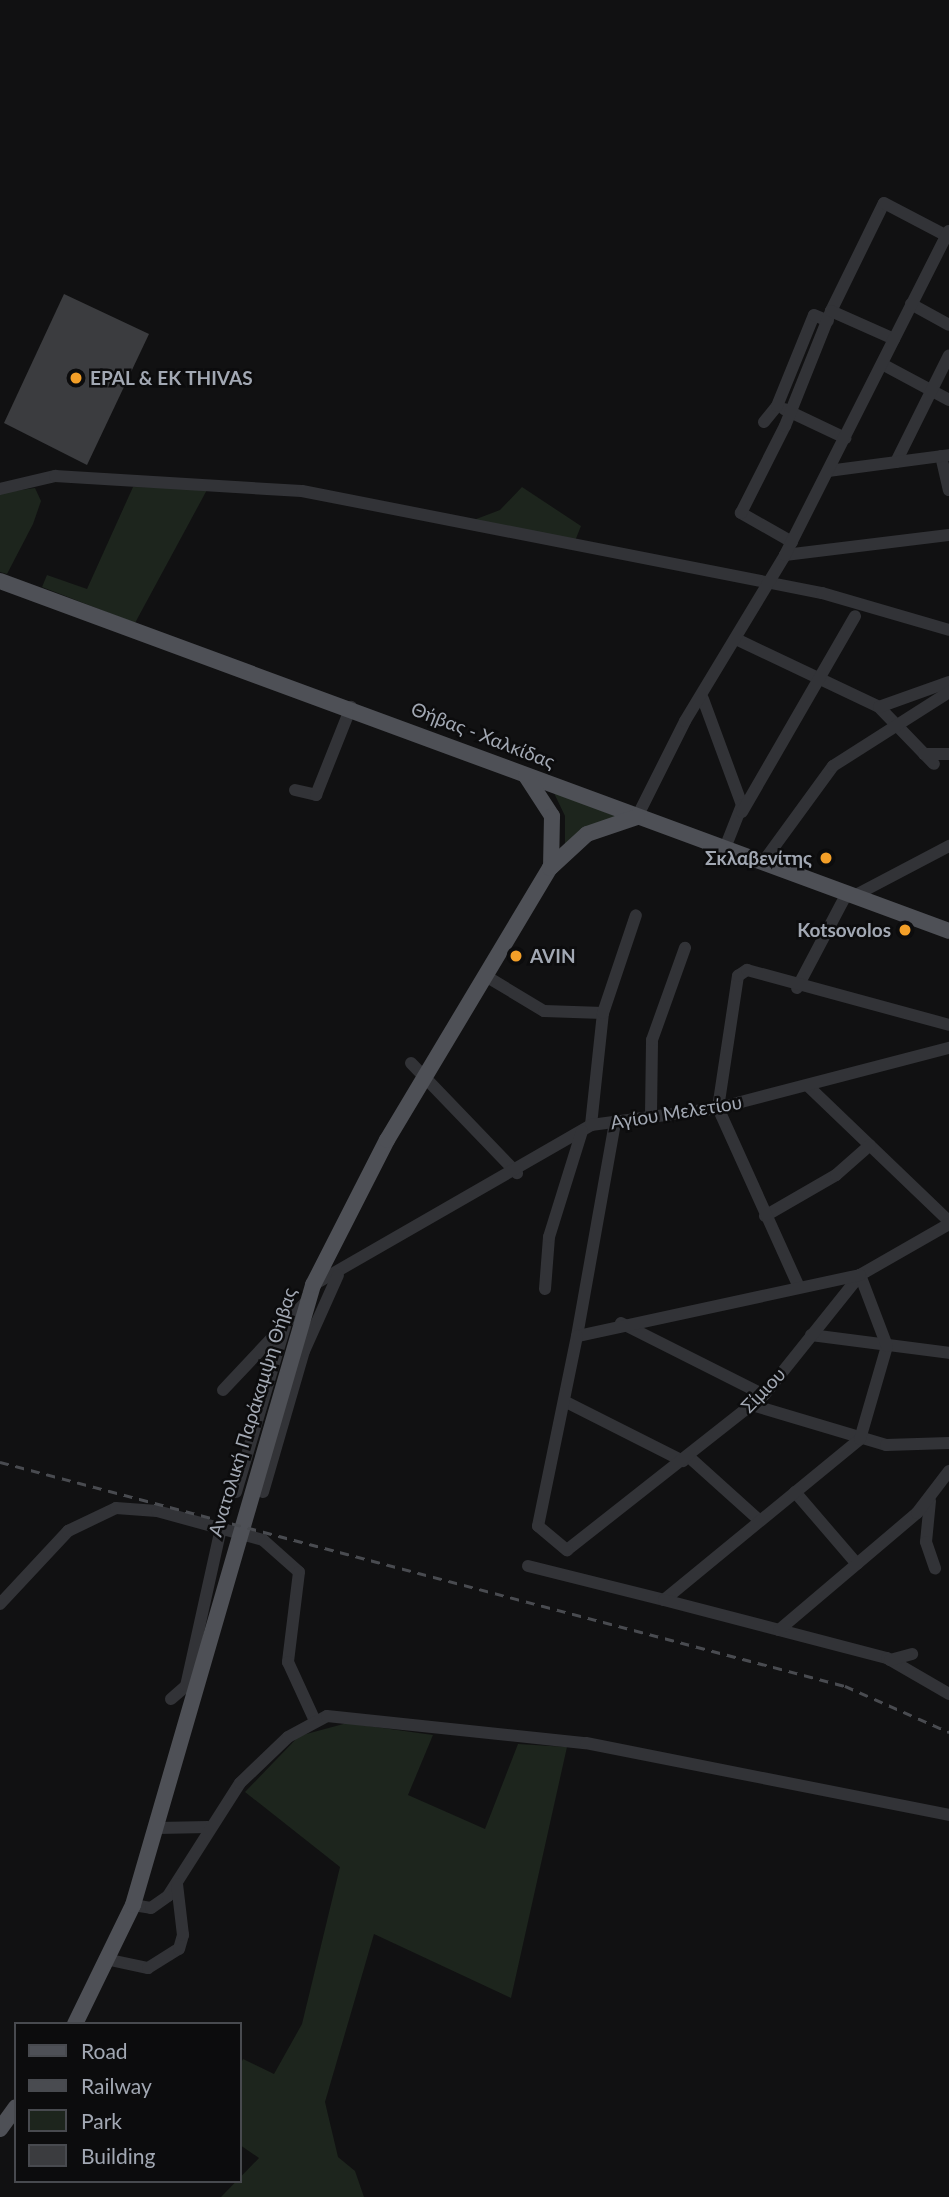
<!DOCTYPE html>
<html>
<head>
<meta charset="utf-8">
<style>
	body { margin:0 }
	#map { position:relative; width:949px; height:2197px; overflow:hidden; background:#111112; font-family:Lato,sans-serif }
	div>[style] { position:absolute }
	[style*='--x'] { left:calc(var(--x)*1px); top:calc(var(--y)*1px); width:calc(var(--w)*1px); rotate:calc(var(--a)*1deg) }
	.green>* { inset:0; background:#1d251d }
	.building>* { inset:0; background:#3b3c3f }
	.minor>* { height:12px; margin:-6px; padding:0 6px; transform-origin:6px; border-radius:6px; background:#323337 }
	.major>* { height:16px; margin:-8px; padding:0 8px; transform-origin:8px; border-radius:8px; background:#4e5056 }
	.rail>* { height:2.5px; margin-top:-1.25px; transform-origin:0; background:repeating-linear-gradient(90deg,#494b50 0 9px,transparent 0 16px) }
	.dots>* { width:19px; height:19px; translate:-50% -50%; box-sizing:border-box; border:4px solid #0c0c0d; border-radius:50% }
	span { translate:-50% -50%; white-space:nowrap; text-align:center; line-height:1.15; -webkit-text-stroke:5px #0c0c0d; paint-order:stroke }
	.poi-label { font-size:19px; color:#a2a8b3; font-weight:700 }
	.left { translate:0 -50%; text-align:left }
	.right { translate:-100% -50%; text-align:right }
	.street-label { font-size:19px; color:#a2a8b3 }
	.legend { position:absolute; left:14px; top:2022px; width:228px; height:161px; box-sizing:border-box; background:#0c0c0d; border:2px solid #484a4f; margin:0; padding:9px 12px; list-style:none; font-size:21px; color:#a2a8b3 }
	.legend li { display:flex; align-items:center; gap:14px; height:35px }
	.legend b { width:35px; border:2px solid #484a4f }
</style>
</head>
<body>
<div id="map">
	<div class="green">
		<div style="clip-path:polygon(133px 487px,208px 488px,135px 623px,42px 587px,47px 575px,87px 589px)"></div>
		<div style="clip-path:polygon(522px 487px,581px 526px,575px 541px,471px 521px,500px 510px)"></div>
		<div style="clip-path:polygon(35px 488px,41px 501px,33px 524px,7px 574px,0 572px,0 493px)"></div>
		<div style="clip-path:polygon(553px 791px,620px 818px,565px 846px,565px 816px)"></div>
		<div style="clip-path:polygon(347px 1723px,433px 1735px,408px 1795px,485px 1829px,518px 1744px,567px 1747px,511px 1998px,374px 1934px,325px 2102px,338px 2157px,355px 2171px,364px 2197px,221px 2197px,259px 2158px,240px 2145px,240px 2065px,243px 2059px,274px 2074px,302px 2024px,340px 1867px,245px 1792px,299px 1736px)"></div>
	</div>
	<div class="building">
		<div style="clip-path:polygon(64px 294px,149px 334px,87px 465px,4px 423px)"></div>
	</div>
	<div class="minor">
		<div style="--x:911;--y:304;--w:43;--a:28.9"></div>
		<div style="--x:831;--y:311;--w:120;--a:-63.9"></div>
		<div style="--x:884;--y:203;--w:73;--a:27.6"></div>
		<div style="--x:882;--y:364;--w:76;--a:28.2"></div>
		<div style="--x:784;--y:409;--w:68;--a:25.4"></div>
		<div style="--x:764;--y:422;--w:21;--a:-51"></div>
		<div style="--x:777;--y:406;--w:98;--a:-67.9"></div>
		<div style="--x:814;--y:315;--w:15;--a:23"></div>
		<div style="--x:941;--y:456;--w:35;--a:77"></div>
		<div style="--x:896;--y:462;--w:119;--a:-63.6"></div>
		<div style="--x:828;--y:471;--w:122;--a:-7.5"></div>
		<div style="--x:0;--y:489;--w:57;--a:-13.3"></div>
		<div style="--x:55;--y:476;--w:247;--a:3.5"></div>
		<div style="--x:302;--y:491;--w:530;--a:11.1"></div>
		<div style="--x:822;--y:593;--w:132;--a:16.2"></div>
		<div style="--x:792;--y:542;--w:59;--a:-150.4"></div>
		<div style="--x:741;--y:513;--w:97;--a:-63.2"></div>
		<div style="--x:785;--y:426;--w:124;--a:-68.2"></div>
		<div style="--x:831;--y:311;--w:69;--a:24"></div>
		<div style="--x:785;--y:555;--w:165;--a:-7"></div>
		<div style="--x:736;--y:639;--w:158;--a:25.4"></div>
		<div style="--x:879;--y:707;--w:79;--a:46"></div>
		<div style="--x:703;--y:699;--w:113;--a:69.8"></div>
		<div style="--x:742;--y:805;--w:46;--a:111.6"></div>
		<div style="--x:879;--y:707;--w:74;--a:-19.7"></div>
		<div style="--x:924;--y:754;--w:25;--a:0"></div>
		<div style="--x:295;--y:790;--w:22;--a:13"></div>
		<div style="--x:316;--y:795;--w:95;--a:-68.3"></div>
		<div style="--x:742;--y:812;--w:226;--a:-60"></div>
		<div style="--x:637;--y:817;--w:107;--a:-63.4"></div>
		<div style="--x:685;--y:721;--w:194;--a:-58.9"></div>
		<div style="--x:785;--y:555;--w:363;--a:-63.2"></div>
		<div style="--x:763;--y:862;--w:119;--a:-53.9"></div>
		<div style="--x:833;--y:766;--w:138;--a:-32.5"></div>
		<div style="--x:852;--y:897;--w:110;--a:-27.7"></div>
		<div style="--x:484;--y:975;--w:70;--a:31"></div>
		<div style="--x:544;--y:1011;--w:59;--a:1.9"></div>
		<div style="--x:797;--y:988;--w:105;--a:-62.2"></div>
		<div style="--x:411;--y:1063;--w:153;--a:46.1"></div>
		<div style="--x:808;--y:1086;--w:195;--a:43.8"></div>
		<div style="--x:651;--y:1114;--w:74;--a:-89.2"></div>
		<div style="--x:652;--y:1040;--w:98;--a:-70.3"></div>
		<div style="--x:591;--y:1125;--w:113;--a:-83.9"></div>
		<div style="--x:603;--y:1013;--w:103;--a:-71.4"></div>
		<div style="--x:765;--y:1216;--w:82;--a:-30"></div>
		<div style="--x:836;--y:1175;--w:45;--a:-41.4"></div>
		<div style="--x:313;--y:1285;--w:321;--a:-29.9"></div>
		<div style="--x:591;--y:1125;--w:128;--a:-7.6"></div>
		<div style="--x:718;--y:1108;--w:239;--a:-14.6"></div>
		<div style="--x:798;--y:1285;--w:194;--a:-114.3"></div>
		<div style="--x:718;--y:1108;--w:134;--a:-81.4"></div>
		<div style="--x:738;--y:976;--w:11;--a:-34"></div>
		<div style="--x:747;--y:970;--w:209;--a:15.2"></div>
		<div style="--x:545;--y:1289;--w:52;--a:-85.6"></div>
		<div style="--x:549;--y:1237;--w:111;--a:-72.7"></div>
		<div style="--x:621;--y:1323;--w:160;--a:26.7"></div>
		<div style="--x:811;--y:1335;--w:139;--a:7.4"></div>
		<div style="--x:577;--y:1336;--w:217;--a:-79.9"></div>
		<div style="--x:223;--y:1390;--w:120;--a:-46.7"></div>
		<div style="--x:568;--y:1403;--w:129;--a:26.8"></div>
		<div style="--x:752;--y:1405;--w:140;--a:16.6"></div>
		<div style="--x:886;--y:1445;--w:63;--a:-1.8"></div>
		<div style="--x:689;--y:1457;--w:94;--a:42"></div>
		<div style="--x:236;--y:1492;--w:184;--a:-73.5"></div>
		<div style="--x:263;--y:1492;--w:147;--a:-73.8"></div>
		<div style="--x:304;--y:1351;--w:83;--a:-65.9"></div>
		<div style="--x:795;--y:1492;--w:95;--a:49.3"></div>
		<div style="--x:930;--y:1501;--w:41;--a:95.6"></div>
		<div style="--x:926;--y:1542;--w:28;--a:71"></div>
		<div style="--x:567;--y:1550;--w:251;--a:-38.2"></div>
		<div style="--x:764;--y:1395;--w:154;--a:-51.3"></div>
		<div style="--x:860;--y:1275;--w:103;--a:-29.8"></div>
		<div style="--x:528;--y:1566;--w:140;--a:14"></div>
		<div style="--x:664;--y:1600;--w:254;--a:-39.4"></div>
		<div style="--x:860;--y:1439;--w:97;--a:-73.8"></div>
		<div style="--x:887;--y:1346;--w:76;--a:-110.8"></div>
		<div style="--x:860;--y:1275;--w:289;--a:167.8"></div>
		<div style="--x:577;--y:1336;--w:194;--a:101.6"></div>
		<div style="--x:538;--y:1526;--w:38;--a:40"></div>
		<div style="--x:664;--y:1600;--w:230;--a:14.6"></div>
		<div style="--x:887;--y:1658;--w:72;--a:30.1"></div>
		<div style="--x:0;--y:1604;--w:100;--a:-47"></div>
		<div style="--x:68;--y:1531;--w:53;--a:-25.6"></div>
		<div style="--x:116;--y:1508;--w:41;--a:4.2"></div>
		<div style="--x:157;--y:1511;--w:110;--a:15.3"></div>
		<div style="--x:263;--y:1540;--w:48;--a:41.6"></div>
		<div style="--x:299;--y:1572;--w:91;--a:97"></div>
		<div style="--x:288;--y:1662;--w:65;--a:65.4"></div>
		<div style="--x:779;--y:1630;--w:181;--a:-40.3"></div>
		<div style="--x:917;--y:1513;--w:53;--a:-52.7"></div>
		<div style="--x:890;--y:1660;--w:23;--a:-15"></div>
		<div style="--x:171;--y:1699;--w:20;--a:-41"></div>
		<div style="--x:186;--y:1686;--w:162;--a:-77.5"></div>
		<div style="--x:158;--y:1828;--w:50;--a:-1.1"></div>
		<div style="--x:133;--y:1905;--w:18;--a:9"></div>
		<div style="--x:151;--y:1908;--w:21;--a:-35"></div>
		<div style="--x:168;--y:1896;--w:134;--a:-57.5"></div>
		<div style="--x:240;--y:1783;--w:66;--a:-43.8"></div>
		<div style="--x:288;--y:1737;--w:44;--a:-28.3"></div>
		<div style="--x:327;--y:1716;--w:260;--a:6"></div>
		<div style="--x:586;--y:1743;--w:370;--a:11.2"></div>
		<div style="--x:110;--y:1960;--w:39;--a:12"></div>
		<div style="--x:148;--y:1968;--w:36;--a:-32"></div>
		<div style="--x:179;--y:1949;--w:15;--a:-74"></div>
		<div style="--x:183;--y:1935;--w:51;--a:-96.7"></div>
	</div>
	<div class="major">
		<div style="--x:0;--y:581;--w:1011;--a:20.24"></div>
		<div style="--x:526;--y:776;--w:48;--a:57"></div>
		<div style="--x:552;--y:816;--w:51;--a:91.1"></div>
		<div style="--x:75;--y:2024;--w:132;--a:-64"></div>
		<div style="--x:133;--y:1905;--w:646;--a:-73.81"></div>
		<div style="--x:313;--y:1285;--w:163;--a:-63"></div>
		<div style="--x:387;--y:1140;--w:317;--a:-59.1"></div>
		<div style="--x:550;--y:868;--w:50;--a:-42.6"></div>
		<div style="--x:587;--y:834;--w:53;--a:-18.8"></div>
		<div style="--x:0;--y:2129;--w:27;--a:-54"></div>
	</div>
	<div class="rail">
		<div style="--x:0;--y:1462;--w:874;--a:14.85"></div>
		<div style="--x:845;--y:1686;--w:114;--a:23.9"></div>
	</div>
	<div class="dots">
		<div style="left:76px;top:378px;background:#f39f28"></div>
		<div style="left:826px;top:858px;background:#f39f28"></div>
		<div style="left:905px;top:930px;background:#f39f28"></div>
		<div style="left:516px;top:956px;background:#f39f28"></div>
	</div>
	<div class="poi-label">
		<span class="left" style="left:90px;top:378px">EPAL &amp; EK THIVAS</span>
		<span class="right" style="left:812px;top:858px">Σκλαβενίτης</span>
		<span class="right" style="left:891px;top:930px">Kotsovolos</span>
		<span class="left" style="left:530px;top:956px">AVIN</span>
	</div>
	<div class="street-label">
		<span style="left:483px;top:735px;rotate:21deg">Θήβας - Χαλκίδας</span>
		<span style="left:676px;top:1112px;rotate:-9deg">Αγίου Μελετίου</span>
		<span style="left:763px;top:1390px;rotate:-46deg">Σίμιου</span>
		<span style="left:252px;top:1412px;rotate:-73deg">Ανατολική Παράκαμψη Θήβας</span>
	</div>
	<ul class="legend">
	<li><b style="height:9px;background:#4e5056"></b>Road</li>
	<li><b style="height:9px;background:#494b50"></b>Railway</li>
	<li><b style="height:19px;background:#1d251d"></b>Park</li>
	<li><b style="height:19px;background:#3b3c3f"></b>Building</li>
	</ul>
</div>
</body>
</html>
